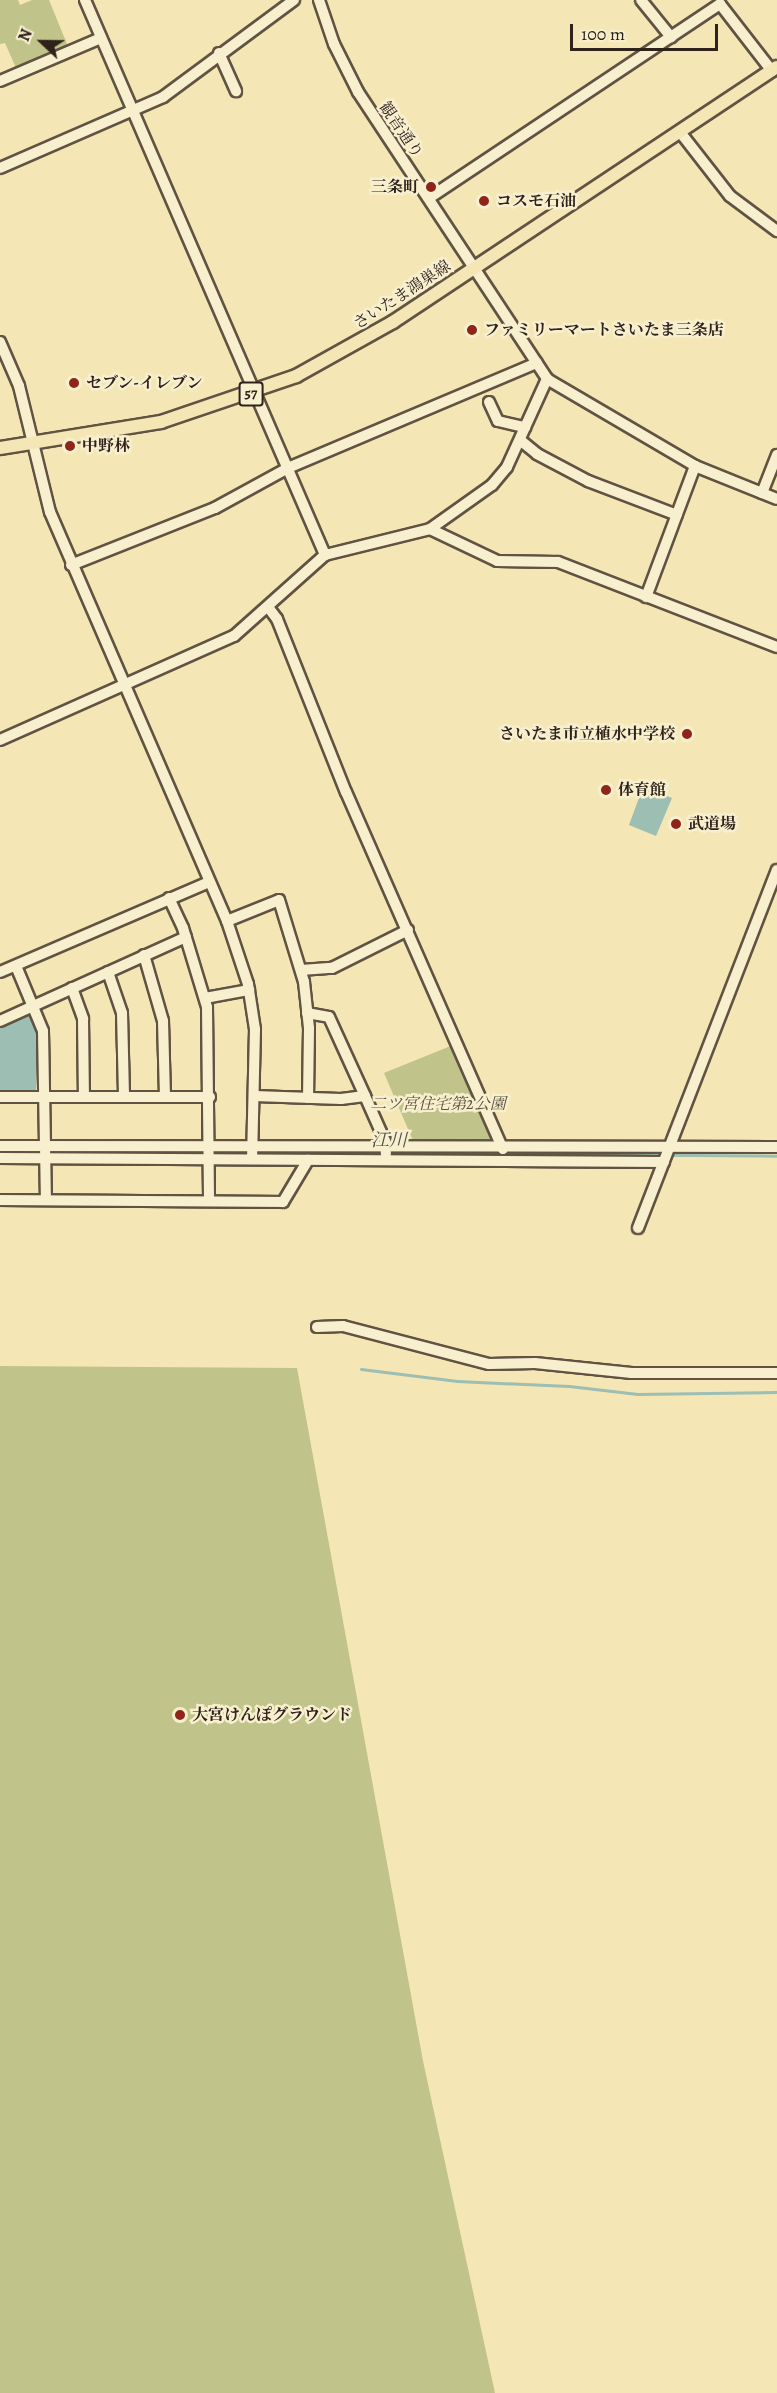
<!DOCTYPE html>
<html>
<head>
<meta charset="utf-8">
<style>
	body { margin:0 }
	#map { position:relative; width:777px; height:2393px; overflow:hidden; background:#f4e6b5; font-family:Alegreya,"Noto Serif JP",serif }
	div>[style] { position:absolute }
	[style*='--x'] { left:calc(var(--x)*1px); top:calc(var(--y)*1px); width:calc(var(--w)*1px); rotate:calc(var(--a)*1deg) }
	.green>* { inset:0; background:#c0c48a }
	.water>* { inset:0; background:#9cbeb3 }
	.stream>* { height:3px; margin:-1.5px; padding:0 1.5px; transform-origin:1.5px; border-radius:1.5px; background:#9cbeb3 }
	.roads { filter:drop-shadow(2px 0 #605342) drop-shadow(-2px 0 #605342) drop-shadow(0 2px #605342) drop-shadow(0 -2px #605342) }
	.minor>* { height:10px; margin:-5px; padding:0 5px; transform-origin:5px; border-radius:5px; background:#f8efcf }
	.major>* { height:12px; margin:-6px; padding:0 6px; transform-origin:6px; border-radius:6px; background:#f4e6b5 }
	.dots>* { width:16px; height:16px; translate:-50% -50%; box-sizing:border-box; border:3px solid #f8efcf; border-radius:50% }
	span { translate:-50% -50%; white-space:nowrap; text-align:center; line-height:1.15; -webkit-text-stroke:5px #f8efcf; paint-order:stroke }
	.shield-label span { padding:2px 4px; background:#f8efcf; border:2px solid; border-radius:4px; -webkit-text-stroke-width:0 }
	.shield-label { font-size:15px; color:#2e221b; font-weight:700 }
	.street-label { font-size:16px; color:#2e221b }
	.poi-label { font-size:16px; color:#2e221b; font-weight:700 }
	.right { translate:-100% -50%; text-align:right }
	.left { translate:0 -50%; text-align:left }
	.park-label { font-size:16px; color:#5a533c; font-style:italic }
	.water-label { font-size:18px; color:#4f5149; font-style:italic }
	.north { position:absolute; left:12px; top:12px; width:60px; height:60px; -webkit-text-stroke:4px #f8efcf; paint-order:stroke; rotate:292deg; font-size:16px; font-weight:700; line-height:24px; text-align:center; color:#2e221b }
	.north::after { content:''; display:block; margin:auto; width:21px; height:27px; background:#2e221b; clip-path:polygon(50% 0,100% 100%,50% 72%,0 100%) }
	.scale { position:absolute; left:570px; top:24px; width:148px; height:27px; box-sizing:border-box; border:3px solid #2e221b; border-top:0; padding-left:8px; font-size:18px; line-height:21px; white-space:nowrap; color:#2e221b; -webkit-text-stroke:4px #f8efcf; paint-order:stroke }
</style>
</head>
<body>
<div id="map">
	<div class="green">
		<div style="clip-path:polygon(0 0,18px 0,20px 5px,32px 0,49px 0,69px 49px,17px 70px,5px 43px,0 44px)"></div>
		<div style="clip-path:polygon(453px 1045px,498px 1145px,414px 1143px,384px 1073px)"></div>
		<div style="clip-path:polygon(0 1366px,297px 1368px,423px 2061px,495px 2393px,0 2393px)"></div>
	</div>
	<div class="water">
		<div style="clip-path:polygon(643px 787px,672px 798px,656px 836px,629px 825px)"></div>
		<div style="clip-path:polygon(30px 1013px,37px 1032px,36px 1090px,0 1090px,0 1026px)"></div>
	</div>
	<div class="stream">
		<div style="--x:0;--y:1152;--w:205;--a:0.3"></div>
		<div style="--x:212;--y:1153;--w:170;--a:0"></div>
		<div style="--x:389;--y:1153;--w:388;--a:0.4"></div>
		<div style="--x:361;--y:1369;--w:97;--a:7.1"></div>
		<div style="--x:457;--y:1381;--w:112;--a:2.6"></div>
		<div style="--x:569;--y:1386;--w:69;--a:6.6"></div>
		<div style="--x:638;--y:1394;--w:139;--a:-0.8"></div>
	</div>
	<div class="roads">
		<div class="minor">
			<div style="--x:85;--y:0;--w:605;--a:66.61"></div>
			<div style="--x:319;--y:0;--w:46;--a:71.2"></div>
			<div style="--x:334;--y:44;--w:54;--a:63.4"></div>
			<div style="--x:358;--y:92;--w:344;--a:56.6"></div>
			<div style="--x:547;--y:379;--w:172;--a:30.4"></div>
			<div style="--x:695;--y:466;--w:88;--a:21.9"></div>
			<div style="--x:641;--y:0;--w:48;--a:51"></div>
			<div style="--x:219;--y:53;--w:42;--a:65.9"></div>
			<div style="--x:0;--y:81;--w:110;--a:-23.1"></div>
			<div style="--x:680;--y:132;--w:81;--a:52"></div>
			<div style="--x:730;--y:196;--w:59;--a:36.7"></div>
			<div style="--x:0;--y:168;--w:178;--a:-23.5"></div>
			<div style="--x:163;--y:97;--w:163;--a:-36.5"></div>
			<div style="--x:429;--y:198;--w:350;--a:-33.7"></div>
			<div style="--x:720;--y:4;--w:85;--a:52.2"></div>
			<div style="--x:0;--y:342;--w:48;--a:66.6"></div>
			<div style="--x:19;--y:386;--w:130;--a:76.2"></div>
			<div style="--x:50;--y:512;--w:446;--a:66.6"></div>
			<div style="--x:227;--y:921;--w:66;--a:71.6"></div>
			<div style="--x:248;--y:984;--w:46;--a:81.2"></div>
			<div style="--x:255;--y:1029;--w:130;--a:91.3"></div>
			<div style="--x:489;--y:402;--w:21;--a:65"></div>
			<div style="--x:498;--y:421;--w:28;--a:13"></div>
			<div style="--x:520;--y:440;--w:22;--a:39"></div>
			<div style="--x:537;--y:454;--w:58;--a:27.9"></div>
			<div style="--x:588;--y:481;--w:95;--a:20.9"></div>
			<div style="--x:762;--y:493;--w:41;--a:-68.5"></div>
			<div style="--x:430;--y:529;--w:74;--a:25.5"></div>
			<div style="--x:497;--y:561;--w:61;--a:0.9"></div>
			<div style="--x:558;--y:562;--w:235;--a:21.2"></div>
			<div style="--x:71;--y:565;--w:155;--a:-21.6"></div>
			<div style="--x:215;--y:508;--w:83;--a:-28.7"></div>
			<div style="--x:288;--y:468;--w:270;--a:-22.9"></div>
			<div style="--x:646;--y:597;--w:140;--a:-69.5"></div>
			<div style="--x:268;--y:607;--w:15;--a:53"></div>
			<div style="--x:277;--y:619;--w:186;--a:68.3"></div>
			<div style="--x:346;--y:792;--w:390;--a:66.3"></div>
			<div style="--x:0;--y:740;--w:256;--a:-24"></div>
			<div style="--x:234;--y:636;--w:122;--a:-41.7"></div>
			<div style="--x:325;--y:555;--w:108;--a:-13.9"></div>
			<div style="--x:430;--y:529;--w:76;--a:-35.4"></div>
			<div style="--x:492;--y:485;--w:23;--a:-50"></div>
			<div style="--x:507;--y:467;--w:97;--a:-65.6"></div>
			<div style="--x:169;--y:898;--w:33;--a:65"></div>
			<div style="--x:183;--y:928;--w:83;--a:73.1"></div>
			<div style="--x:207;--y:1007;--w:193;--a:89.4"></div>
			<div style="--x:227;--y:921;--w:56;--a:-22"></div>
			<div style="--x:279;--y:900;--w:86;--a:73"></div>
			<div style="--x:304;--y:982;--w:46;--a:83.8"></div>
			<div style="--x:309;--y:1028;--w:70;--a:90.8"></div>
			<div style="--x:144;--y:955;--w:69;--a:73.9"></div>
			<div style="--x:163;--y:1021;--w:76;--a:88.5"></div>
			<div style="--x:16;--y:966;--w:70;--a:67.4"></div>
			<div style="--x:43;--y:1031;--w:169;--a:89"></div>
			<div style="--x:301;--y:970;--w:31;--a:-4"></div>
			<div style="--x:332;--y:968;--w:85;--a:-26.6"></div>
			<div style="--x:0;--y:972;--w:228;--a:-23.3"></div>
			<div style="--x:108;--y:972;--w:43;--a:71.1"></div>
			<div style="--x:122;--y:1013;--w:84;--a:88.6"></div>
			<div style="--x:72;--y:988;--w:33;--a:70"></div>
			<div style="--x:83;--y:1019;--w:78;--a:89.3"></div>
			<div style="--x:205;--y:998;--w:45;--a:-10.3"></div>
			<div style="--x:307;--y:1013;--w:22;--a:10"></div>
			<div style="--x:329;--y:1017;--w:87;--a:65.5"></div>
			<div style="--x:0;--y:1021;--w:204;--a:-24.3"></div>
			<div style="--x:254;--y:1096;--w:87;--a:2"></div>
			<div style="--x:341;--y:1099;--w:24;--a:-7"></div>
			<div style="--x:365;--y:1096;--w:49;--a:66"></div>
			<div style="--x:385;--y:1141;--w:13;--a:86"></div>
			<div style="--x:0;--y:1097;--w:210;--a:0"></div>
			<div style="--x:0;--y:1146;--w:777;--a:0.07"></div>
			<div style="--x:0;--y:1158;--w:664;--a:0.35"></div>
			<div style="--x:0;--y:1200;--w:283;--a:0.4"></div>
			<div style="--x:283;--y:1202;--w:49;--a:-59.2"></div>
			<div style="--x:638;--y:1228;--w:384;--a:-68.8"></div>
			<div style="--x:317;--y:1327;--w:26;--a:-2"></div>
			<div style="--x:343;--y:1326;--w:151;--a:14.6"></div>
			<div style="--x:489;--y:1364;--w:46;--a:-1.2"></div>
			<div style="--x:535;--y:1363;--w:97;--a:5.9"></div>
			<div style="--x:631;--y:1373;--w:146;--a:0"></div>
		</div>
		<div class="major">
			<div style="--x:0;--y:448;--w:163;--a:-9.2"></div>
			<div style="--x:161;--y:422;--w:143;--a:-18.8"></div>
			<div style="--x:296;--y:376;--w:111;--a:-29.1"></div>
			<div style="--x:393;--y:322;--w:461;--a:-33.6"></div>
		</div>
	</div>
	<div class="dots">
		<div style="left:431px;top:187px;background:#8f2418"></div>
		<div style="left:484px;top:201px;background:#8f2418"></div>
		<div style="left:472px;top:330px;background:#8f2418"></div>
		<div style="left:74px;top:383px;background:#8f2418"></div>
		<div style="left:70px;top:446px;background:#8f2418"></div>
		<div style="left:687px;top:734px;background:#8f2418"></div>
		<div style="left:606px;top:790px;background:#8f2418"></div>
		<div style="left:676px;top:824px;background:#8f2418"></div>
		<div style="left:180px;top:1715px;background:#8f2418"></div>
	</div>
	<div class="shield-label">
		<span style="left:251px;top:394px">57</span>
	</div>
	<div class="street-label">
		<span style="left:401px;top:130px;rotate:56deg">観音通り</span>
		<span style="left:402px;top:295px;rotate:-33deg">さいたま鴻巣線</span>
	</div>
	<div class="poi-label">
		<span class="right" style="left:419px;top:187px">三条町</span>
		<span class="left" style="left:496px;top:201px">コスモ石油</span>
		<span class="left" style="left:484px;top:330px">ファミリーマートさいたま三条店</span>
		<span class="left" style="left:86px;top:383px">セブン-イレブン</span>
		<span class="left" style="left:82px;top:446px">中野林</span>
		<span class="right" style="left:675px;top:734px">さいたま市立植水中学校</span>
		<span class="left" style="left:618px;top:790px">体育館</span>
		<span class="left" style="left:688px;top:824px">武道場</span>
		<span class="left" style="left:192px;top:1715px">大宮けんぽグラウンド</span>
	</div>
	<div class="park-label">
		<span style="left:438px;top:1104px">二ツ宮住宅第2公園</span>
	</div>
	<div class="water-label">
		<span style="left:389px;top:1140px">江川</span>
	</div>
	<div class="north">N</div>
	<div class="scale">100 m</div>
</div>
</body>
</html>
